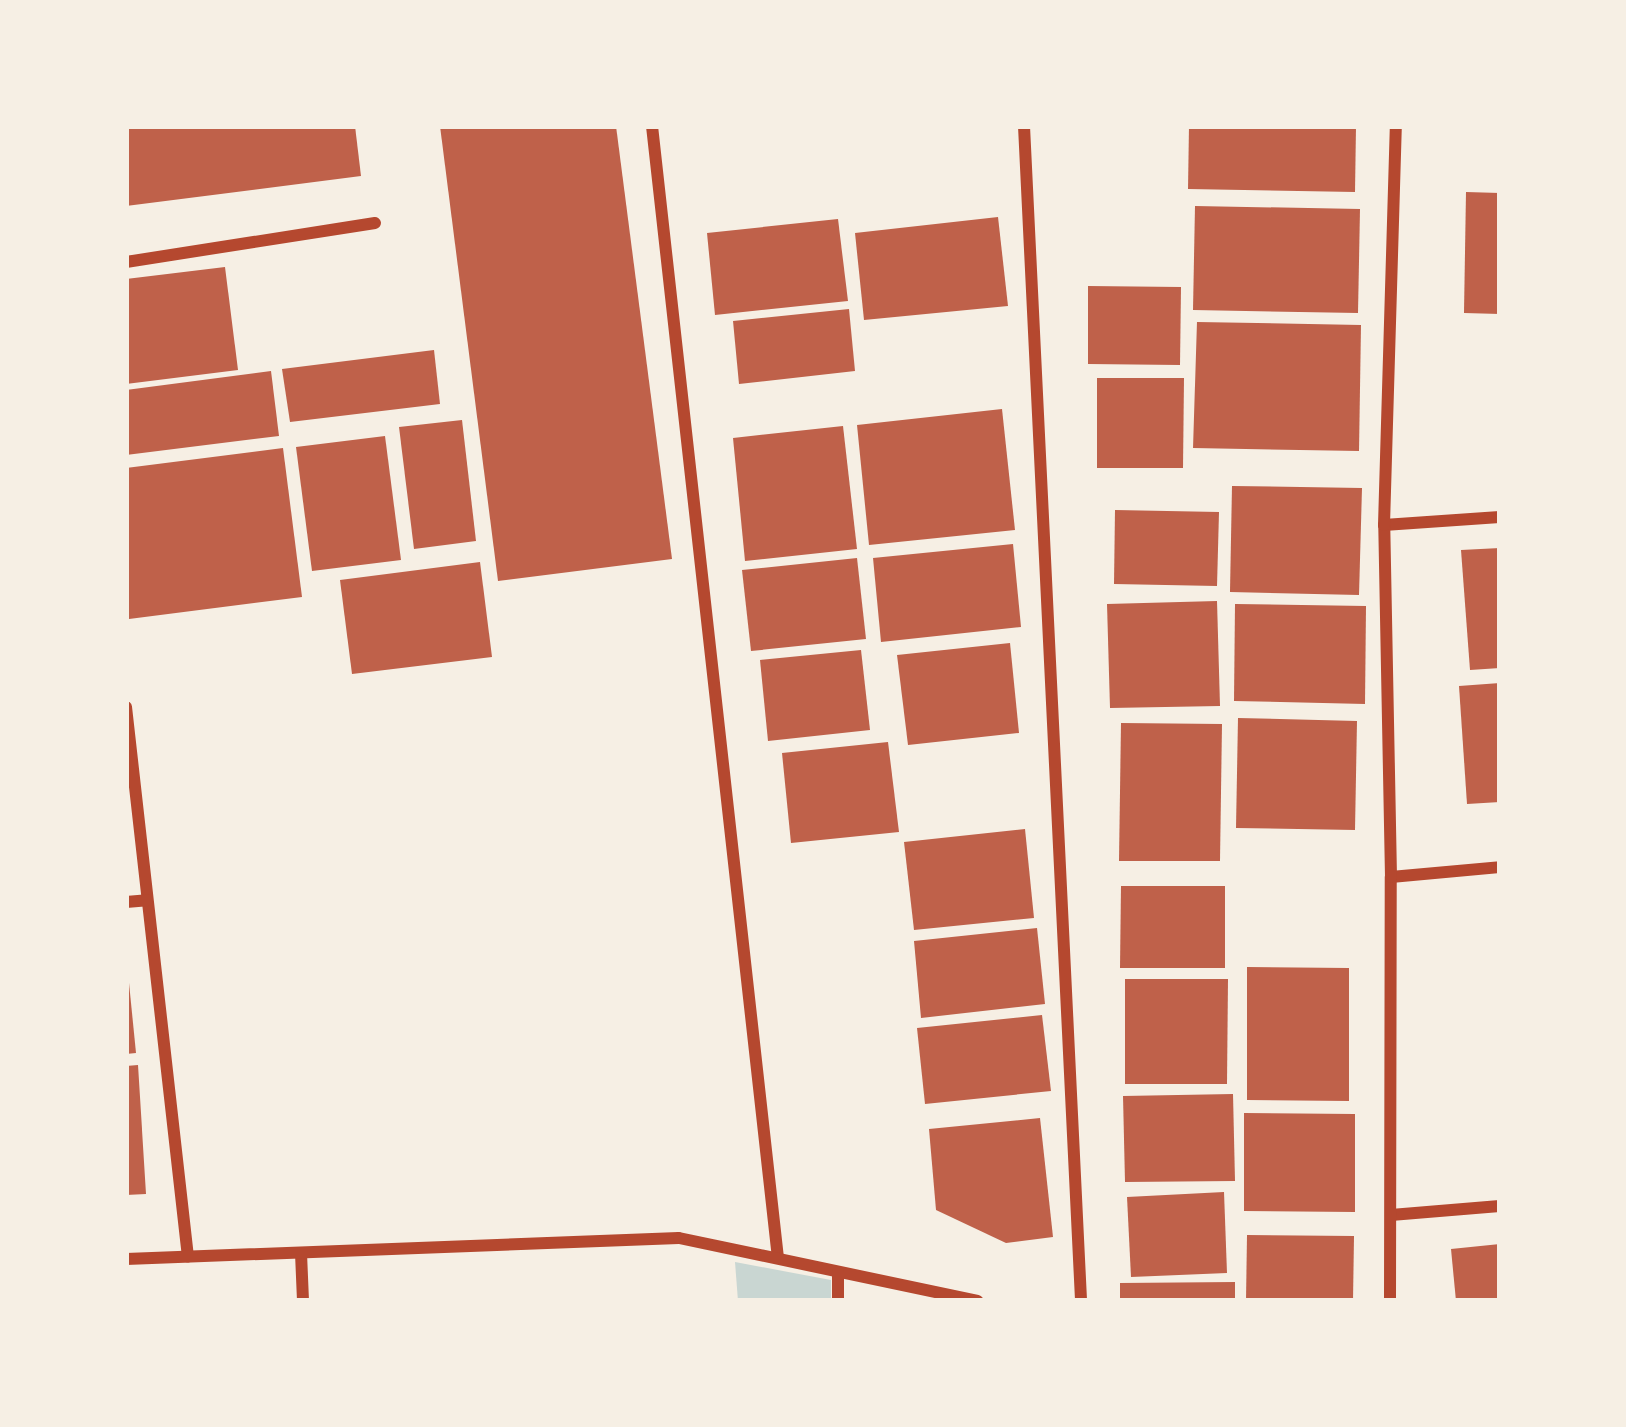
<!DOCTYPE html>
<html>
<head>
<meta charset="utf-8">
<style>
	body { margin:0 }
	#map { position:relative; width:1626px; height:1427px; overflow:hidden; background:#f6efe4; font-family:"Varela Round",sans-serif }
	div>[style] { position:absolute }
	[style*='--x'] { left:calc(var(--x)*1px); top:calc(var(--y)*1px); width:calc(var(--w)*1px); rotate:calc(var(--a)*1deg) }
	.water>* { inset:0; background:#c9d6d2 }
	.building>* { inset:0; background:#bf614a }
	.minor>* { height:12px; margin:-6px; padding:0 6px; transform-origin:6px; border-radius:6px; background:#b5482f }
	span { translate:-50% -50%; white-space:nowrap; text-align:center; line-height:1.15; -webkit-text-stroke:10px #f6efe4; paint-order:stroke }
	.frame { position:absolute; inset:0; border:129px solid #f6efe4; pointer-events:none }
</style>
</head>
<body>
<div id="map">
	<div class="water">
		<div style="clip-path:polygon(735px 1262px,831px 1280px,831px 1301px,738px 1301px)"></div>
	</div>
	<div class="building">
		<div style="clip-path:polygon(126px 126px,355px 126px,361px 176px,126px 206px)"></div>
		<div style="clip-path:polygon(440px 126px,616px 126px,672px 559px,498px 581px)"></div>
		<div style="clip-path:polygon(1189px 126px,1356px 126px,1355px 192px,1188px 189px)"></div>
		<div style="clip-path:polygon(1466px 192px,1500px 193px,1500px 314px,1464px 313px)"></div>
		<div style="clip-path:polygon(1195px 206px,1360px 209px,1358px 313px,1193px 310px)"></div>
		<div style="clip-path:polygon(998px 217px,1008px 306px,864px 320px,855px 233px)"></div>
		<div style="clip-path:polygon(838px 219px,848px 301px,715px 315px,707px 233px)"></div>
		<div style="clip-path:polygon(225px 267px,238px 370px,126px 384px,126px 279px)"></div>
		<div style="clip-path:polygon(1088px 286px,1181px 287px,1180px 365px,1088px 364px)"></div>
		<div style="clip-path:polygon(849px 309px,855px 371px,739px 384px,733px 321px)"></div>
		<div style="clip-path:polygon(1197px 322px,1361px 325px,1359px 451px,1193px 448px)"></div>
		<div style="clip-path:polygon(434px 350px,440px 404px,290px 422px,282px 369px)"></div>
		<div style="clip-path:polygon(271px 371px,279px 436px,126px 455px,126px 390px)"></div>
		<div style="clip-path:polygon(1097px 378px,1184px 378px,1183px 468px,1097px 468px)"></div>
		<div style="clip-path:polygon(1002px 409px,1015px 530px,869px 545px,857px 425px)"></div>
		<div style="clip-path:polygon(462px 420px,476px 541px,414px 549px,399px 427px)"></div>
		<div style="clip-path:polygon(843px 426px,857px 549px,745px 561px,733px 438px)"></div>
		<div style="clip-path:polygon(385px 436px,401px 560px,312px 571px,296px 447px)"></div>
		<div style="clip-path:polygon(283px 448px,302px 597px,129px 619px,126px 468px)"></div>
		<div style="clip-path:polygon(1232px 486px,1362px 488px,1359px 595px,1230px 592px)"></div>
		<div style="clip-path:polygon(1115px 510px,1219px 512px,1217px 586px,1114px 584px)"></div>
		<div style="clip-path:polygon(1013px 544px,1021px 627px,881px 642px,873px 558px)"></div>
		<div style="clip-path:polygon(1500px 548px,1500px 668px,1470px 670px,1461px 550px)"></div>
		<div style="clip-path:polygon(857px 558px,866px 639px,751px 651px,742px 570px)"></div>
		<div style="clip-path:polygon(480px 562px,492px 657px,352px 674px,340px 580px)"></div>
		<div style="clip-path:polygon(1217px 601px,1220px 706px,1110px 708px,1107px 604px)"></div>
		<div style="clip-path:polygon(1235px 604px,1366px 606px,1365px 704px,1234px 701px)"></div>
		<div style="clip-path:polygon(1010px 643px,1019px 733px,908px 745px,897px 655px)"></div>
		<div style="clip-path:polygon(861px 650px,870px 730px,768px 741px,760px 660px)"></div>
		<div style="clip-path:polygon(1500px 683px,1500px 802px,1467px 804px,1459px 686px)"></div>
		<div style="clip-path:polygon(1238px 718px,1357px 721px,1355px 830px,1236px 828px)"></div>
		<div style="clip-path:polygon(1121px 723px,1222px 724px,1220px 861px,1119px 861px)"></div>
		<div style="clip-path:polygon(888px 742px,899px 832px,791px 843px,782px 753px)"></div>
		<div style="clip-path:polygon(1025px 829px,1034px 918px,914px 930px,904px 842px)"></div>
		<div style="clip-path:polygon(1121px 886px,1225px 886px,1225px 968px,1120px 968px)"></div>
		<div style="clip-path:polygon(1037px 928px,1045px 1004px,921px 1018px,914px 941px)"></div>
		<div style="clip-path:polygon(126px 953px,136px 1053px,126px 1054px)"></div>
		<div style="clip-path:polygon(1247px 967px,1349px 968px,1349px 1101px,1247px 1100px)"></div>
		<div style="clip-path:polygon(1125px 979px,1228px 979px,1227px 1084px,1125px 1084px)"></div>
		<div style="clip-path:polygon(1042px 1015px,1051px 1091px,925px 1104px,917px 1028px)"></div>
		<div style="clip-path:polygon(138px 1065px,146px 1194px,126px 1195px,126px 1066px)"></div>
		<div style="clip-path:polygon(1233px 1094px,1235px 1181px,1125px 1182px,1123px 1096px)"></div>
		<div style="clip-path:polygon(1244px 1113px,1355px 1114px,1355px 1212px,1244px 1211px)"></div>
		<div style="clip-path:polygon(1040px 1118px,1053px 1237px,1006px 1243px,936px 1210px,929px 1129px)"></div>
		<div style="clip-path:polygon(1224px 1192px,1227px 1273px,1131px 1277px,1127px 1197px)"></div>
		<div style="clip-path:polygon(1247px 1235px,1354px 1236px,1353px 1301px,1246px 1301px)"></div>
		<div style="clip-path:polygon(1500px 1244px,1500px 1301px,1456px 1301px,1451px 1249px)"></div>
		<div style="clip-path:polygon(1235px 1282px,1235px 1301px,1120px 1301px,1120px 1283px)"></div>
	</div>
	<div class="minor">
		<div style="--x:652;--y:126;--w:1139;--a:83.65"></div>
		<div style="--x:1024;--y:126;--w:1176;--a:87.22"></div>
		<div style="--x:126;--y:262;--w:252;--a:-8.9"></div>
		<div style="--x:1384;--y:525;--w:116;--a:-3.9"></div>
		<div style="--x:126;--y:707;--w:553;--a:83.57"></div>
		<div style="--x:1391;--y:877;--w:109;--a:-5.2"></div>
		<div style="--x:126;--y:902;--w:21;--a:-5"></div>
		<div style="--x:1391;--y:1215;--w:109;--a:-4.7"></div>
		<div style="--x:301;--y:1253;--w:48;--a:87.6"></div>
		<div style="--x:126;--y:1259;--w:553;--a:-2.17"></div>
		<div style="--x:679;--y:1238;--w:305;--a:11.9"></div>
		<div style="--x:838;--y:1272;--w:29;--a:90"></div>
		<div style="--x:1390;--y:1301;--w:424;--a:-89.9"></div>
		<div style="--x:1391;--y:877;--w:352;--a:-91.1"></div>
		<div style="--x:1384;--y:525;--w:399;--a:-88.3"></div>
	</div>
	<div class="frame"></div>
</div>
</body>
</html>
